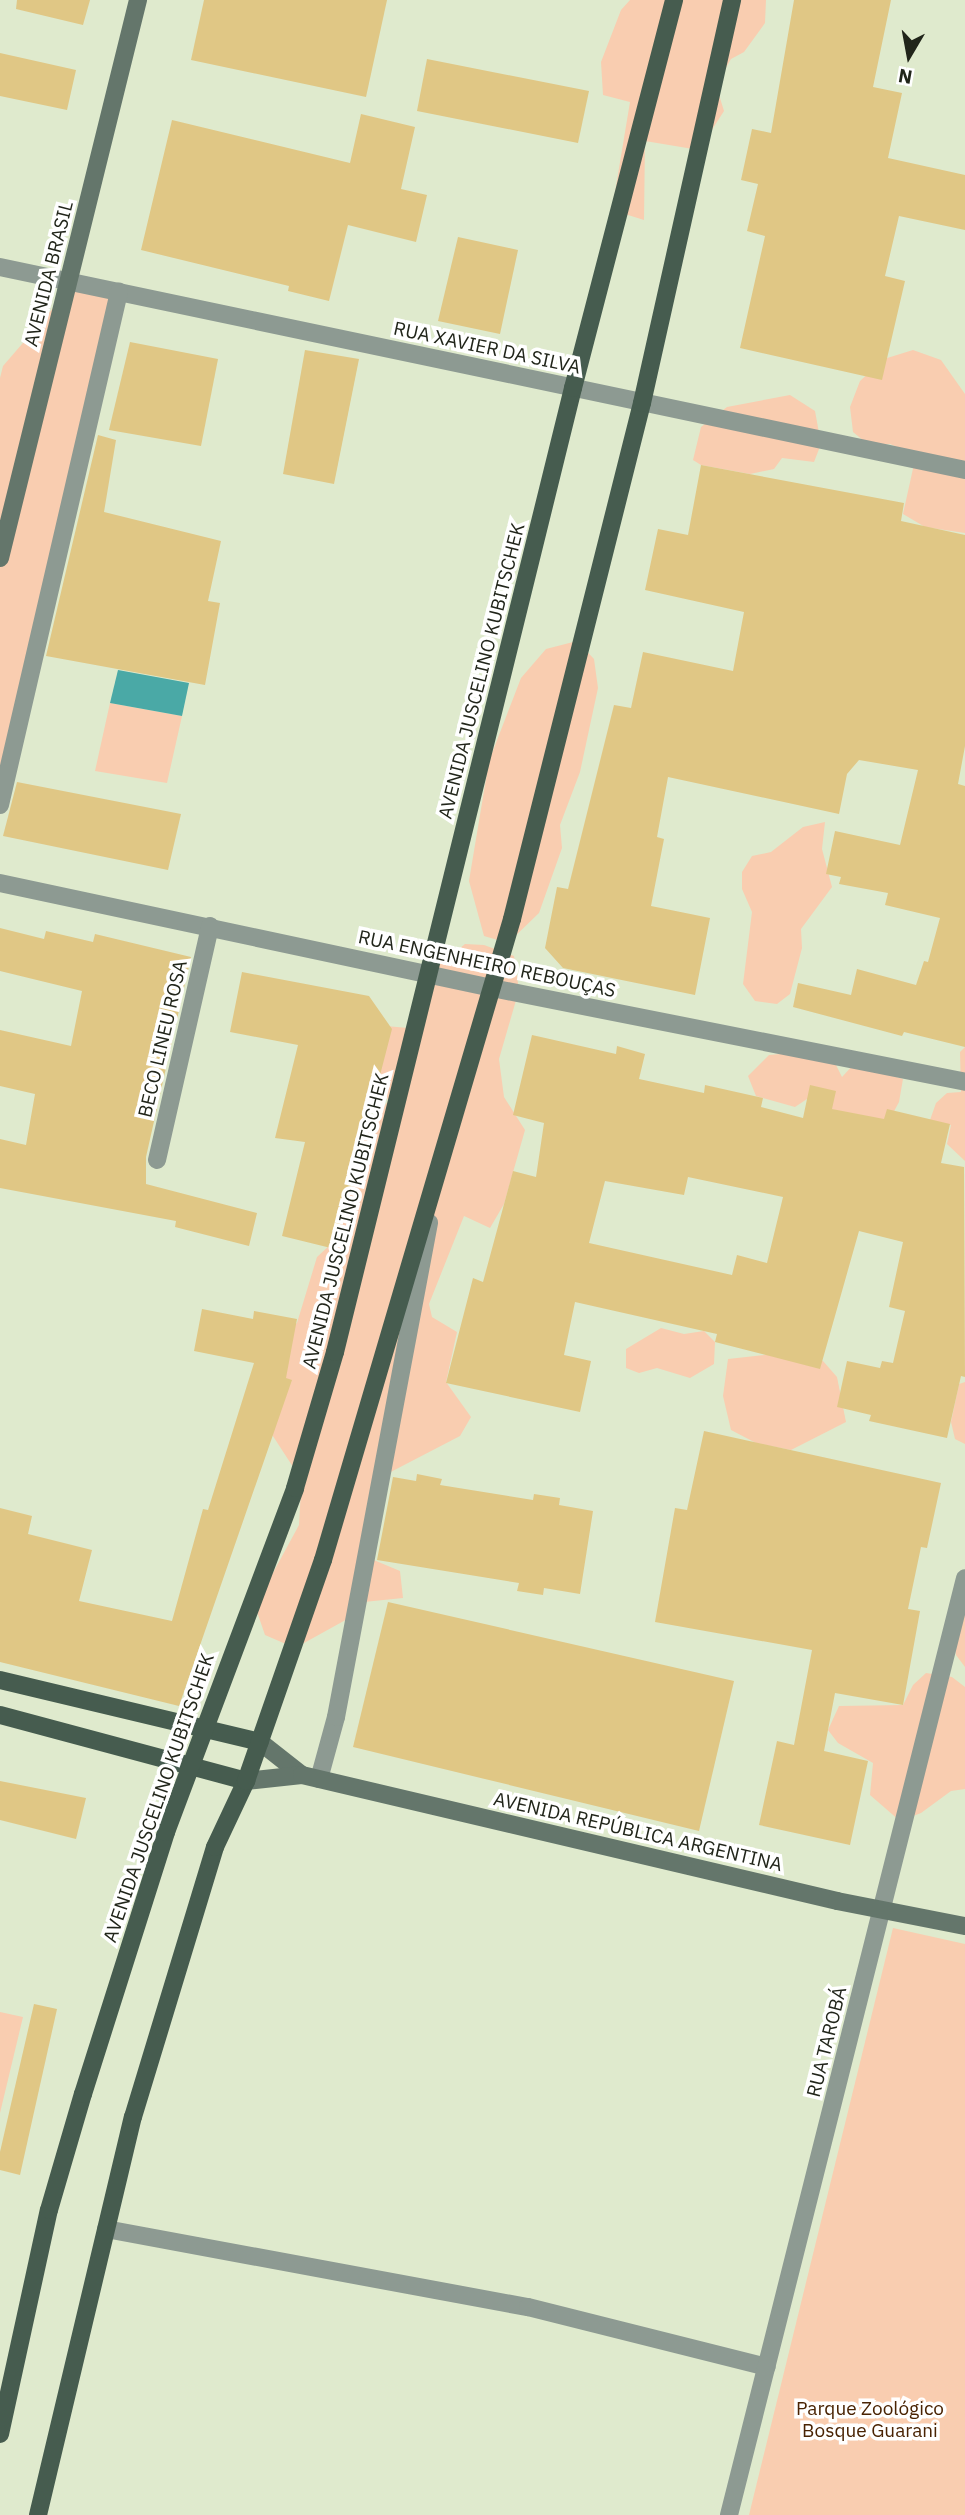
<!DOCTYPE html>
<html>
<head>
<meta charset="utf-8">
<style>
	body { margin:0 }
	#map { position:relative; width:965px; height:2515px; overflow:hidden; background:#dfeacd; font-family:"IBM Plex Sans",sans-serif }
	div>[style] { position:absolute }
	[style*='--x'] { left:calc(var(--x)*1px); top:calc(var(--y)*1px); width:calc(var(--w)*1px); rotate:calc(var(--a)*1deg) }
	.green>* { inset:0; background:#f9cdb0 }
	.water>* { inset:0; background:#4aa9a6 }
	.building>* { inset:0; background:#e0c785 }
	.street>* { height:18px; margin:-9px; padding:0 9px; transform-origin:9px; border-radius:9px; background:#8d9a92 }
	.secondary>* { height:18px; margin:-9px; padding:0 9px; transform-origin:9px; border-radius:9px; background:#64766b }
	.primary>* { height:18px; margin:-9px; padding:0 9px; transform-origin:9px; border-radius:9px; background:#465c4f }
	span { translate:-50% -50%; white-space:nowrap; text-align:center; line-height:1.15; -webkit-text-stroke:7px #fff; paint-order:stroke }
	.street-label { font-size:19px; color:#21251a }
	.park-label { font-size:19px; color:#492303 }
	.north { position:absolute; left:874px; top:21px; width:70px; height:70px; -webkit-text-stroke:5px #fff; paint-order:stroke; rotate:190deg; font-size:19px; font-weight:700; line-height:28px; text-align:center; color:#21251a }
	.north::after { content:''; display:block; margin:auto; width:24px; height:32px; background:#21251a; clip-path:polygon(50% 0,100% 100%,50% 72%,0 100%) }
</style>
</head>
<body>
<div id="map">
	<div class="green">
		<div style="clip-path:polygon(630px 0,766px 0,765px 23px,744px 52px,731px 59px,716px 85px,724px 111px,699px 150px,645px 141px,644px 220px,612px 210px,630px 102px,603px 95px,601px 62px,621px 10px)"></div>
		<div style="clip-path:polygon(73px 285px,117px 295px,0 785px,0 378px,3px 366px)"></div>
		<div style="clip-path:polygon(913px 350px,941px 360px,965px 394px,965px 533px,925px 527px,903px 514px,916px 455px,890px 444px,870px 446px,853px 432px,850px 407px,860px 381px,884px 359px)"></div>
		<div style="clip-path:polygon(790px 395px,815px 411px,821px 444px,814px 462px,782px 458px,774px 469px,750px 474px,701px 465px,693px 460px,701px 427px,727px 407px)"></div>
		<div style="clip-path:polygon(577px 641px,594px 659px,598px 688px,580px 772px,560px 825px,562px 848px,539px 913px,508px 943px,484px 936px,469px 881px,489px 761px,521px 678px,546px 649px)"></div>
		<div style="clip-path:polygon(110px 703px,182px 716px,167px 783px,95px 771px)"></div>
		<div style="clip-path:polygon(825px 822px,822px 849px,832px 887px,801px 929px,802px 948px,790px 994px,777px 1004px,755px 1001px,743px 984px,752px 912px,742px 889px,742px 872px,752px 856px,771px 852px,803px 827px)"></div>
		<div style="clip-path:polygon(465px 944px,484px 945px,514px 956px,519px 990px,499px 1059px,504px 1097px,525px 1130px,504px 1204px,490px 1228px,464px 1216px,429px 1304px,432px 1317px,457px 1332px,446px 1382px,471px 1417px,460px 1436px,383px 1476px,369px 1558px,400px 1571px,403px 1598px,364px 1602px,360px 1612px,295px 1648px,265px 1635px,255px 1606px,299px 1525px,301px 1490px,295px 1470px,269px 1430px,275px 1342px,297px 1323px,317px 1257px,331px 1244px,355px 1178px,353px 1150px,388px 1101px,370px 1037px,386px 1026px,408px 1028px,439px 965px)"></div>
		<div style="clip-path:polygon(965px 1047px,965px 1161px,947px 1144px,951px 1125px,930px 1120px,936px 1103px,947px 1093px,961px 1092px,960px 1052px)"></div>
		<div style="clip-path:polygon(792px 1053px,836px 1065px,842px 1077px,854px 1064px,903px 1079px,899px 1102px,884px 1130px,807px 1099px,795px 1107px,756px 1096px,748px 1076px,769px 1055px)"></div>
		<div style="clip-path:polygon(661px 1328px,684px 1334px,704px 1331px,715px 1342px,714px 1364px,690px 1378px,657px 1368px,639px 1373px,626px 1368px,626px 1349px)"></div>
		<div style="clip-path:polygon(791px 1352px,823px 1361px,837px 1377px,846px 1422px,791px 1450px,756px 1443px,731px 1430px,723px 1396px,728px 1359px)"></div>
		<div style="clip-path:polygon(965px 1382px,965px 1444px,955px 1439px,951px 1422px,959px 1384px)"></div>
		<div style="clip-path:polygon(965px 1583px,965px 1667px,956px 1655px,954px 1632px)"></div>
		<div style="clip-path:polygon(926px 1673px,952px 1677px,965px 1687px,965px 1789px,951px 1791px,921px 1813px,900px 1821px,870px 1795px,873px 1763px,838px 1743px,828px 1730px,839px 1706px,903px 1705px,913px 1685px)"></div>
		<div style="clip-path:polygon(893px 1928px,965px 1944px,965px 2515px,749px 2515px)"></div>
		<div style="clip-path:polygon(0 2012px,23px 2017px,0 2113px)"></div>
	</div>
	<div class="water">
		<div style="clip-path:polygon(118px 670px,189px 683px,182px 716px,110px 703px)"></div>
	</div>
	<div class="building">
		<div style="clip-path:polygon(17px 0,90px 0,83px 25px,16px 9px)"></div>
		<div style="clip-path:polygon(204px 0,387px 0,366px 97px,191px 60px)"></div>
		<div style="clip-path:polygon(794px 0,891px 0,873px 87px,902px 93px,888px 158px,965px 175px,965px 230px,899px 216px,885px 276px,905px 281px,882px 380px,740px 348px,765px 236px,747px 231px,758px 184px,741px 180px,752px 129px,771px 133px)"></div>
		<div style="clip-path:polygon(0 53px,76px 70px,67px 110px,0 96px)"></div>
		<div style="clip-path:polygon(427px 59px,589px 91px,578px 143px,417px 111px)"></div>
		<div style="clip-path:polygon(361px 114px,415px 127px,401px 189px,427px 195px,416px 242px,348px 225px,329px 301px,288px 291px,289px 286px,141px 250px,172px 120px,350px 163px)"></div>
		<div style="clip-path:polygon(458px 237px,518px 250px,500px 334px,438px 321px)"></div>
		<div style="clip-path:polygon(130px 342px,218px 359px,201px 446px,109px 430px)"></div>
		<div style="clip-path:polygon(305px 350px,359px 359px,334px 484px,283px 474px)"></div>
		<div style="clip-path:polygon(98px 435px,116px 440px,104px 512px,221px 541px,208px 601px,220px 603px,205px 685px,46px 656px)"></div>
		<div style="clip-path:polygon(701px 465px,904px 503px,901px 521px,965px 535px,965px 746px,958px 784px,965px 786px,965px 1047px,904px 1032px,902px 1036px,793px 1007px,798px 983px,851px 995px,857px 969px,916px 985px,924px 961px,928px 962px,940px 918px,885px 905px,888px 893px,839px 884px,841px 877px,826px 874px,835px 831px,900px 845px,918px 770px,859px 760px,847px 774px,839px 814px,668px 777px,657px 837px,664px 839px,651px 906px,710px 918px,695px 995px,563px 968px,545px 948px,557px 887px,568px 889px,614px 705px,631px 708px,643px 652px,733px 671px,744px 612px,645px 590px,658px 529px,688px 535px)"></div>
		<div style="clip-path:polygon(17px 782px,181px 814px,168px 870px,3px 836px)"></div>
		<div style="clip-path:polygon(0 928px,44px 939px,46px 931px,93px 942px,95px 934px,191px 957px,146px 1157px,146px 1184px,257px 1213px,249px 1246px,175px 1227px,176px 1221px,0 1188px,0 1139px,26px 1145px,35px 1094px,0 1086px,0 1030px,71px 1046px,82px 991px,0 971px)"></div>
		<div style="clip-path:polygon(242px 972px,369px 996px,392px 1029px,335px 1249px,282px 1236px,305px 1142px,275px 1138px,298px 1045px,230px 1032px)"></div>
		<div style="clip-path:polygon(evenodd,532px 1035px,616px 1054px,617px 1046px,645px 1054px,639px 1079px,704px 1093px,705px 1085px,763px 1098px,761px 1107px,803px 1118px,810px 1085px,836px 1091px,832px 1109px,884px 1119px,887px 1109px,950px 1124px,941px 1163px,964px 1167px,965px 1377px,961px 1376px,947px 1438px,869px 1421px,871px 1415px,837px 1407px,847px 1361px,880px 1368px,882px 1361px,893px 1363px,905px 1311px,889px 1307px,903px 1242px,859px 1231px,820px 1369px,715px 1342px,717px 1334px,575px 1302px,564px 1355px,591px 1361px,580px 1412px,446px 1383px,473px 1278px,483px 1282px,513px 1171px,536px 1177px,544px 1123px,513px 1115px,532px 1035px,688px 1177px,783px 1197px,767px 1263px,737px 1255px,732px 1275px,589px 1243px,605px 1181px,684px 1195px,688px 1177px)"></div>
		<div style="clip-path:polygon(202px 1309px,253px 1319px,254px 1311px,297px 1319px,286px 1378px,292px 1380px,179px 1706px,0 1662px,0 1508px,32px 1516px,28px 1534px,92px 1550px,79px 1601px,172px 1621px,203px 1509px,208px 1510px,254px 1363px,194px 1351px)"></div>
		<div style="clip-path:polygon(704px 1431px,941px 1483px,927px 1548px,921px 1547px,908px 1609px,920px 1611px,903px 1705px,835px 1693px,824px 1751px,868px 1761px,850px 1845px,759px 1825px,777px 1741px,794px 1745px,812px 1650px,655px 1622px,675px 1508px,687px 1510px)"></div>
		<div style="clip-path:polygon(417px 1474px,442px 1479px,440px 1485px,533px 1500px,534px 1494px,560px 1498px,559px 1505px,593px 1511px,580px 1594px,544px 1588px,543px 1595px,517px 1591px,519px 1583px,377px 1560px,393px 1477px,416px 1481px)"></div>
		<div style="clip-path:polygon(388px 1602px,734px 1681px,699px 1831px,353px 1747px)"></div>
		<div style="clip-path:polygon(0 1781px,86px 1798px,76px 1839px,0 1820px)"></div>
		<div style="clip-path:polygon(34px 2004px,57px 2009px,20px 2175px,0 2170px,0 2152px)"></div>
	</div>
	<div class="street">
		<div style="--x:0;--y:267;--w:986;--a:11.88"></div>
		<div style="--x:0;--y:805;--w:527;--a:-76.94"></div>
		<div style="--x:0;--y:883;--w:503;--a:12.05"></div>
		<div style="--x:492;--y:988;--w:482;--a:11.2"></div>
		<div style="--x:157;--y:1160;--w:240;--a:-77.2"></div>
		<div style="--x:319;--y:1779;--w:64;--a:-74.7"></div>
		<div style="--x:336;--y:1717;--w:503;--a:-79.34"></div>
		<div style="--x:106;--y:2229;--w:429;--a:10.5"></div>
		<div style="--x:528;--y:2307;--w:246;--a:14.1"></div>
		<div style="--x:729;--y:2515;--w:966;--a:-75.86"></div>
	</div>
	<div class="secondary">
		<div style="--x:0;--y:558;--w:575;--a:-76.11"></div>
		<div style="--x:260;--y:1742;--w:53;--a:38.2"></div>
		<div style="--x:246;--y:1781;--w:56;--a:-6.1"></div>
		<div style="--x:302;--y:1775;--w:550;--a:13.25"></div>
		<div style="--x:837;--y:1901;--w:130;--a:11.1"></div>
	</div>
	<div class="primary">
		<div style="--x:0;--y:1680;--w:267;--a:13.4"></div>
		<div style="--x:0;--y:1715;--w:255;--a:15"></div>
		<div style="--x:0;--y:2434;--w:229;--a:-77.7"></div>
		<div style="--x:49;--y:2210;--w:121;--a:-73.7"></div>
		<div style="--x:83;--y:2094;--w:275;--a:-72.4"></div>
		<div style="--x:166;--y:1832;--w:367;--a:-69.4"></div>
		<div style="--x:295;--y:1488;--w:142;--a:-73.6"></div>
		<div style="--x:335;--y:1352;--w:993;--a:-76.13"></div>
		<div style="--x:573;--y:388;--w:401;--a:-75.4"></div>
		<div style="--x:38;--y:2515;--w:409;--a:-76.6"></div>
		<div style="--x:133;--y:2117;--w:282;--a:-73.1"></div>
		<div style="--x:215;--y:1847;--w:73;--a:-64.8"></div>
		<div style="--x:246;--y:1781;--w:234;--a:-70.8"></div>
		<div style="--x:323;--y:1560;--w:668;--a:-73.57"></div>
		<div style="--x:512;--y:919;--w:532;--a:-75.86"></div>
		<div style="--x:642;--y:403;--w:413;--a:-77.4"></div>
	</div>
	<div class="street-label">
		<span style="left:49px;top:274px;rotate:-76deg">AVENIDA BRASIL</span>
		<span style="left:487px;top:348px;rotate:12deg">RUA XAVIER DA SILVA</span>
		<span style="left:482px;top:671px;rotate:-76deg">AVENIDA JUSCELINO KUBITSCHEK</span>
		<span style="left:487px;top:964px;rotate:12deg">RUA ENGENHEIRO REBOUÇAS</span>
		<span style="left:163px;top:1039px;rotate:-77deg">BECO LINEU ROSA</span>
		<span style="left:346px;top:1221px;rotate:-76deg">AVENIDA JUSCELINO KUBITSCHEK</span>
		<span style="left:159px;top:1798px;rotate:-71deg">AVENIDA JUSCELINO KUBITSCHEK</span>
		<span style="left:638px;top:1832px;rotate:13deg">AVENIDA REPÚBLICA ARGENTINA</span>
		<span style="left:827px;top:2042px;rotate:-76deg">RUA TAROBÁ</span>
	</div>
	<div class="park-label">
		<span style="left:870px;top:2420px">Parque Zoológico<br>Bosque Guarani</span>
	</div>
	<div class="north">N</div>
</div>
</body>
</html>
